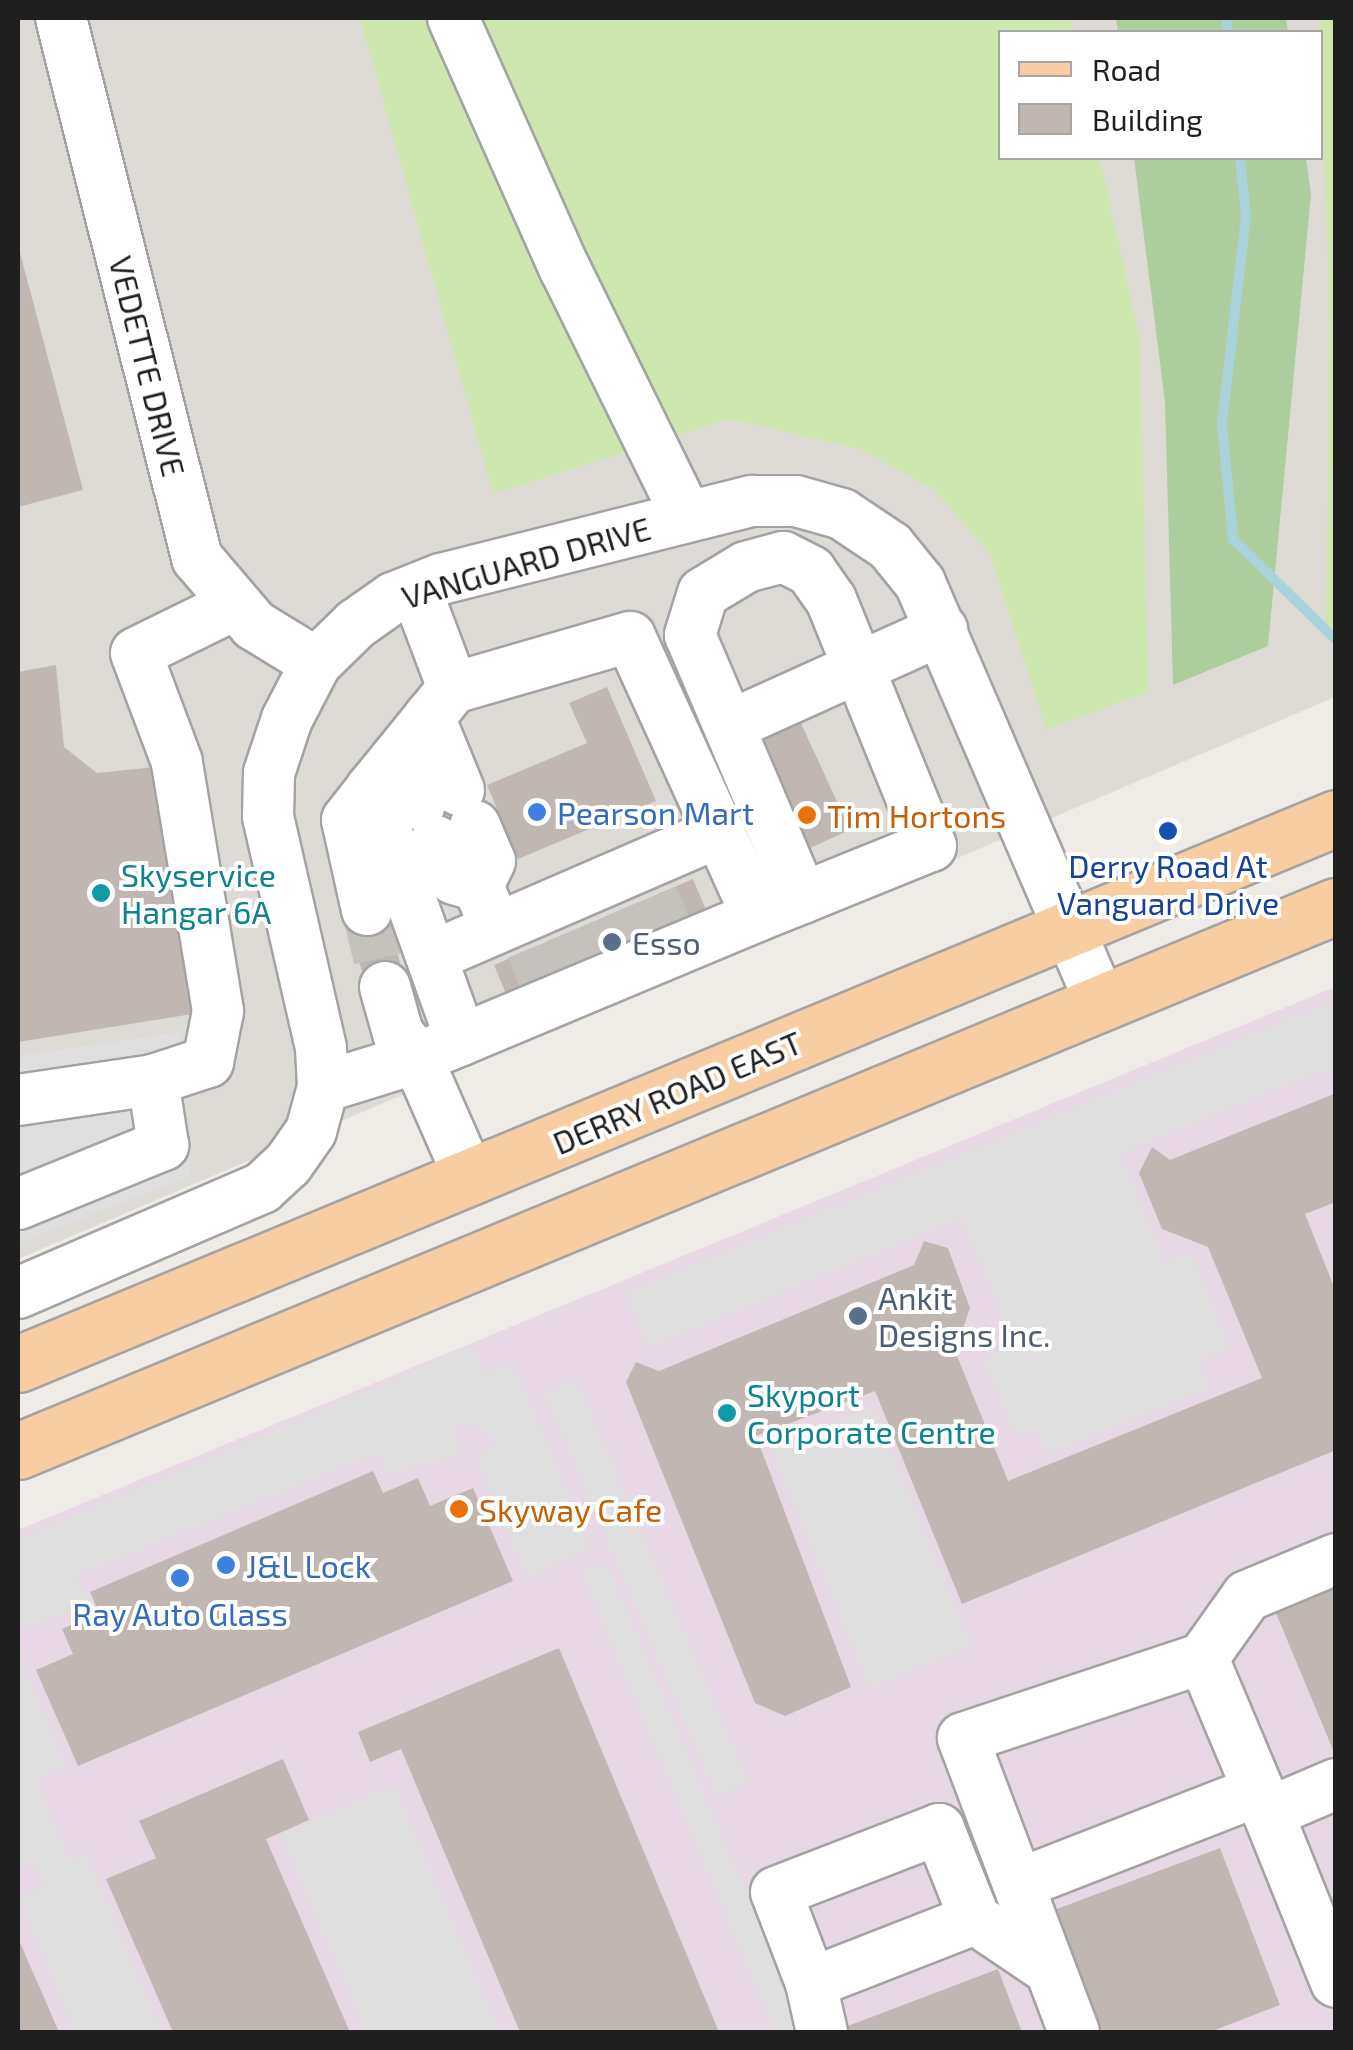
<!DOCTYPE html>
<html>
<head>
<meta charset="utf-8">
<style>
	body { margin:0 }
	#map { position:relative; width:1353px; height:2050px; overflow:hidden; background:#efebe6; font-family:"Exo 2",sans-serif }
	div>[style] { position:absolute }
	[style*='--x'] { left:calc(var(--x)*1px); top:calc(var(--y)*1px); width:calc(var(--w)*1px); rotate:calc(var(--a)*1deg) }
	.industrial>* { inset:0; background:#e8d8e6 }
	.airport>* { inset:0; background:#dedbd7 }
	.grass>* { inset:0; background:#cee7ae }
	.forest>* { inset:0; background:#aecd9c }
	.parking>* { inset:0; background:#dfdfdf }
	.stream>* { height:10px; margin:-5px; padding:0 5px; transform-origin:5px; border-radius:5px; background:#a8d3db }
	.building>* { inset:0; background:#c0b7b2 }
	.minor-tunnel>* { height:50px; margin-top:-25px; transform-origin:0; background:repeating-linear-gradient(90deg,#c5c2be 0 50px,transparent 0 75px) }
	.roads { filter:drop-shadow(2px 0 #a3a3a3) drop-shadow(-2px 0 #a3a3a3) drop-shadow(0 2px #a3a3a3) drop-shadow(0 -2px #a3a3a3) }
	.minor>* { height:50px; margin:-25px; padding:0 25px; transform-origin:25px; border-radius:25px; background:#fff }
	.major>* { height:55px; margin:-27.5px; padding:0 27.5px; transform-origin:27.5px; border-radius:27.5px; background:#f8cda2 }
	.dots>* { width:28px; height:28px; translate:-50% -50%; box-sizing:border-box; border:5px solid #fff; border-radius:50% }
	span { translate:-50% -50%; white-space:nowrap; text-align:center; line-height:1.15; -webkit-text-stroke:8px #fff; paint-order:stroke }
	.street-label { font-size:32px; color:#1f1f1f }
	.shop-label { font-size:32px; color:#366cbe }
	.left { translate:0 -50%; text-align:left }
	.food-label { font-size:32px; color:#c56008 }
	.transit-label { font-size:32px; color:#164399 }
	.culture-label { font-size:32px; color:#0d838f }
	.service-label { font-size:32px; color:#4e5e75 }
	.frame { position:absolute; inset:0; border:20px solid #1f1f1f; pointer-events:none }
	.legend { position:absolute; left:998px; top:30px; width:325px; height:130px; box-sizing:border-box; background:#fff; border:2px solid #a5a5a5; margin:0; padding:12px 18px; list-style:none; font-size:30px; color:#1f1f1f }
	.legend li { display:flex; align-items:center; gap:20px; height:50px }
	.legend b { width:50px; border:2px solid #a5a5a5 }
</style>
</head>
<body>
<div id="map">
	<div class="industrial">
		<div style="clip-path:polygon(1335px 987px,1335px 2032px,18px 2032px,18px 1530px)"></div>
	</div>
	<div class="airport">
		<div style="clip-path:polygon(evenodd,18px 18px,1335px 18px,1335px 697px,18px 1259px,18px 18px,1001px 32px,1320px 32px,1320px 158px,1001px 158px,1001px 32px)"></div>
	</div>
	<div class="grass">
		<div style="clip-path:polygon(360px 18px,1070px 18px,1074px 32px,1001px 32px,1001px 158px,1100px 158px,1139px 336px,1149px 692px,1046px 729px,989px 552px,932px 488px,859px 449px,730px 419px,493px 494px)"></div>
		<div style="clip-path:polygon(1320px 18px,1336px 18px,1336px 631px,1326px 635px,1330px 328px)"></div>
	</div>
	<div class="forest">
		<div style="clip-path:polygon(1116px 18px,1286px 18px,1288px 32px,1118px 32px)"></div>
		<div style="clip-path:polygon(1134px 158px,1306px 158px,1311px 194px,1268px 646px,1173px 685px,1165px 402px)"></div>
	</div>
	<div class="parking">
		<div style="clip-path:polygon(1335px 1000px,1335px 1065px,1120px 1154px,1166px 1263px,1191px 1254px,1231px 1348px,1200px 1361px,1211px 1387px,1047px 1455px,1036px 1429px,1016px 1437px,983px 1358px,1014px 1344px,961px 1218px,648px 1348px,625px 1293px)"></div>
		<div style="clip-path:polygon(180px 1032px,191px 1176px,18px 1243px,18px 1056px)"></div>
		<div style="clip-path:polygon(474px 1346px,485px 1375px,512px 1361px,592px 1546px,527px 1578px,476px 1457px,498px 1443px,474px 1425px,454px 1426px,463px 1454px,388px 1475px,380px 1452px,75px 1576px,90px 1602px,25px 1628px,18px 1612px,18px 1539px)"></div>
		<div style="clip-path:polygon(576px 1378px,748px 1782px,716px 1796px,544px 1392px)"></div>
		<div style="clip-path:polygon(873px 1406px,972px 1646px,870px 1688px,770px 1448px)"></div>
		<div style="clip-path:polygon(607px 1562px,804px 2032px,775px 2032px,582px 1573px)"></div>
		<div style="clip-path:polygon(18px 1652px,66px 1767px,36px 1780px,71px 1861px,87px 1854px,162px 2032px,75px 2032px,19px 1898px,44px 1887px,33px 1861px,18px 1867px)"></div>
		<div style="clip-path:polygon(394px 1785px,500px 2032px,366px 2032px,280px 1834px)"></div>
	</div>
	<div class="stream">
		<div style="--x:1226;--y:18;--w:14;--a:82"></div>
		<div style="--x:1240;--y:158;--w:58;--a:84.1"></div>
		<div style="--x:1246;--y:216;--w:209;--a:96.6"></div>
		<div style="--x:1222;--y:424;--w:116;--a:84.5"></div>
		<div style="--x:1233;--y:539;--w:144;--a:44.4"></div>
	</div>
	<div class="building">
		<div style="clip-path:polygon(18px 245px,83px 490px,18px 507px)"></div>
		<div style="clip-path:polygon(56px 665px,64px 747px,97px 773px,164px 766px,205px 1012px,18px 1042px,18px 672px)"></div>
		<div style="clip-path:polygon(607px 687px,656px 801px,518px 859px,487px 785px,587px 743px,569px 703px)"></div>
		<div style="clip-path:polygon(800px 721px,850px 830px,792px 856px,742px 747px)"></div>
		<div style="clip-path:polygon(693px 879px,711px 922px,512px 1008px,494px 965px)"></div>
		<div style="clip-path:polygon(385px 906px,405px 982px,367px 991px,347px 915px)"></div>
		<div style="clip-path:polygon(1336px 1093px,1336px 1202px,1305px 1214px,1336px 1292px,1336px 1450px,962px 1604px,875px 1391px,756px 1436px,851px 1687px,785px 1716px,755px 1703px,626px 1382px,636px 1362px,659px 1371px,914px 1265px,924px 1241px,948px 1248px,970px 1308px,955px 1351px,1008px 1481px,1262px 1378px,1208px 1247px,1162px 1229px,1139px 1173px,1152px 1147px,1170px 1160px)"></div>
		<div style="clip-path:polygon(373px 1471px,383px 1493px,418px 1478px,430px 1506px,473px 1488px,513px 1581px,78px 1766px,36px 1670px,73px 1654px,62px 1629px,99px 1613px,90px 1592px)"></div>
		<div style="clip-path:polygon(1336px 1567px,1336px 1757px,1268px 1594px)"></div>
		<div style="clip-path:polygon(559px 1648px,719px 2032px,520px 2032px,401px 1749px,370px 1762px,358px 1732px)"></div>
		<div style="clip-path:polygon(283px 1759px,309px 1820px,266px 1839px,350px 2032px,173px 2032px,106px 1879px,156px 1858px,139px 1821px)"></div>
		<div style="clip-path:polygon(1220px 1848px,1280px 2005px,1210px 2032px,1082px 2032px,1038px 1916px)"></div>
		<div style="clip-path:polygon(18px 1938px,59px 2032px,18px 2032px)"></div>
		<div style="clip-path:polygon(998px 1969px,1022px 2032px,832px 2032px)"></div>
	</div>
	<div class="minor-tunnel">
		<div style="--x:653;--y:896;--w:47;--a:67.3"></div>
		<div style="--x:367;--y:910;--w:79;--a:76.8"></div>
		<div style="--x:608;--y:915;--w:47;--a:66.2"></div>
		<div style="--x:571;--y:931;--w:48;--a:67.8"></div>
		<div style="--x:531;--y:948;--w:48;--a:67.8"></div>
	</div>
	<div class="roads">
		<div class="minor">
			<div style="--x:61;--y:18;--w:557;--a:75.86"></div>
			<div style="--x:197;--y:558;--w:88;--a:49.6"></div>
			<div style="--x:254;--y:625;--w:73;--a:31.5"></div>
			<div style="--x:453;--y:18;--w:275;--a:66"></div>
			<div style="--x:565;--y:269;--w:276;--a:63.8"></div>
			<div style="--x:429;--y:717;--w:79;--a:67.7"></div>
			<div style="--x:749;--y:717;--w:212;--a:-24.3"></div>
			<div style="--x:399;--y:756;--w:53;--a:66.8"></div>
			<div style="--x:475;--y:826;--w:38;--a:67"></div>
			<div style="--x:490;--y:861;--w:28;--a:116"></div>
			<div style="--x:478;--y:886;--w:46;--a:66.8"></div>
			<div style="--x:436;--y:841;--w:42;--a:64.7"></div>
			<div style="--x:454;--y:879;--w:25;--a:16"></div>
			<div style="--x:367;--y:910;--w:92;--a:-102.5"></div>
			<div style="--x:347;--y:820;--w:39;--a:-52"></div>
			<div style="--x:757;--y:916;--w:48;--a:-21.8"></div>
			<div style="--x:802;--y:898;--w:139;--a:-22"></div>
			<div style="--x:931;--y:846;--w:266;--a:-112.1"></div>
			<div style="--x:831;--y:600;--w:35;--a:-125"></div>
			<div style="--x:811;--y:571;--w:31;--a:-153"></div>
			<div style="--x:783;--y:557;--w:38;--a:165"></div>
			<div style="--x:746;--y:567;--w:50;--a:148.8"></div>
			<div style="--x:703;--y:593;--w:44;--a:107.2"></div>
			<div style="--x:690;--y:635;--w:286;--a:66.9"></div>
			<div style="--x:433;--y:956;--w:312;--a:-23.4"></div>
			<div style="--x:719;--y:832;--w:214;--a:-114.5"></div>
			<div style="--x:630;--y:637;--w:184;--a:163.9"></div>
			<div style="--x:385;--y:987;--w:48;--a:74.2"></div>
			<div style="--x:398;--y:1033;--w:31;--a:53"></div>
			<div style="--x:417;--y:1058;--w:48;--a:-22.2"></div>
			<div style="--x:461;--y:1040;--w:267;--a:-109.7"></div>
			<div style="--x:371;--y:789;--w:130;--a:-50.9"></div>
			<div style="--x:453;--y:688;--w:105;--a:-110.7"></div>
			<div style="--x:461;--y:1040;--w:321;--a:-22.7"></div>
			<div style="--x:757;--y:916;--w:92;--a:-114.3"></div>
			<div style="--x:323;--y:1087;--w:98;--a:-17.1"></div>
			<div style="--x:417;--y:1058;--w:132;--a:66.3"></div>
			<div style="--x:18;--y:1100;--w:136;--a:-8.4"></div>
			<div style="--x:18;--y:1204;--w:157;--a:-22.1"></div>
			<div style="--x:163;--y:1145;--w:66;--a:-98.7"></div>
			<div style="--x:153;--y:1080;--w:58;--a:-18.1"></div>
			<div style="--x:208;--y:1062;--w:52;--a:-78.9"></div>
			<div style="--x:218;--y:1011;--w:252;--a:-99.4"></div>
			<div style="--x:177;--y:762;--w:116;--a:-110.6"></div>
			<div style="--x:136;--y:653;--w:109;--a:-26.1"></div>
			<div style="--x:18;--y:1293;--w:266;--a:-23.3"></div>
			<div style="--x:262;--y:1188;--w:35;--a:-43"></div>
			<div style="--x:288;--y:1164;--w:40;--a:-55.1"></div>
			<div style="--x:311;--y:1131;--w:46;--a:-74.7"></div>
			<div style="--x:323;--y:1087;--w:39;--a:-93"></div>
			<div style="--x:321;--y:1048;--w:237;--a:-102.9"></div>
			<div style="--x:268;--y:817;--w:44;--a:-88.7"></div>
			<div style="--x:269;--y:773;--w:57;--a:-71.6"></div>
			<div style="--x:287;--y:719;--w:63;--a:-62.6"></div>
			<div style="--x:316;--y:663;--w:56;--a:-44.3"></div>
			<div style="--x:356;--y:624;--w:45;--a:-35.1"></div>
			<div style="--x:393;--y:598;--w:52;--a:-21.6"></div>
			<div style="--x:441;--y:579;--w:321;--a:-14.1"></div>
			<div style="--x:752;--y:501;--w:44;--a:0"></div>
			<div style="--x:796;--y:501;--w:48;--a:15.8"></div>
			<div style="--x:842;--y:514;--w:58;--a:33.7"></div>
			<div style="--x:890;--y:546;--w:48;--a:51"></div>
			<div style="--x:920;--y:583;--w:455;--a:66.7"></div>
			<div style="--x:1336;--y:1784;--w:74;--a:156.9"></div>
			<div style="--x:1268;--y:1813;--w:182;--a:68.1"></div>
			<div style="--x:1268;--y:1813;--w:168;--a:-112.8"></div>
			<div style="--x:1203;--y:1658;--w:76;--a:-54.6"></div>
			<div style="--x:1247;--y:1596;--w:96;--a:-22.6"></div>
			<div style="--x:1019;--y:1884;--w:256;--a:-21.3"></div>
			<div style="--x:811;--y:1983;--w:176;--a:-21.3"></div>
			<div style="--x:822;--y:2032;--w:50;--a:-102.7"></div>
			<div style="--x:811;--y:1983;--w:97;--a:-111"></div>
			<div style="--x:776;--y:1892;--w:175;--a:-21.1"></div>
			<div style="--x:939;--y:1829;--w:97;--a:68.2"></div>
			<div style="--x:975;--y:1919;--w:89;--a:34"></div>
			<div style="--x:1074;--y:2032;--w:314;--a:-110.7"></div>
			<div style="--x:963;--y:1738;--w:253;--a:-18.4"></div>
		</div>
		<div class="major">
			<div style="--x:18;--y:1364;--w:1427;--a:-22.5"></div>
			<div style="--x:18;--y:1451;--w:1426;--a:-22.47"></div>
		</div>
	</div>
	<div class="dots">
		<div style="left:537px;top:812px;background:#3f7fe0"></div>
		<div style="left:807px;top:815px;background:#e8710a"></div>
		<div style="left:1168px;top:831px;background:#1a4fb4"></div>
		<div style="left:101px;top:893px;background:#0f9aa8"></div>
		<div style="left:612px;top:942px;background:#5c6f8a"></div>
		<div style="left:858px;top:1316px;background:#5c6f8a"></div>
		<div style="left:727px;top:1413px;background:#0f9aa8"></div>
		<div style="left:459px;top:1509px;background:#e8710a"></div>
		<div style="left:226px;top:1565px;background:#3f7fe0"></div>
		<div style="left:180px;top:1578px;background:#3f7fe0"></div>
	</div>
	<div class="street-label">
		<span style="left:148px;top:366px;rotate:76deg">VEDETTE DRIVE</span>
		<span style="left:526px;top:562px;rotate:-16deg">VANGUARD DRIVE</span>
		<span style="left:677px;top:1092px;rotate:-23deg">DERRY ROAD EAST</span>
	</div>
	<div class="shop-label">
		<span class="left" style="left:557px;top:812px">Pearson Mart</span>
		<span class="left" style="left:246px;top:1565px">J&amp;L Lock</span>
		<span style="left:180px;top:1613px">Ray Auto Glass</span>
	</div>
	<div class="food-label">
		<span class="left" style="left:827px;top:815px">Tim Hortons</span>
		<span class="left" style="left:479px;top:1509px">Skyway Cafe</span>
	</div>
	<div class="transit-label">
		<span style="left:1168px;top:884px">Derry Road At<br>Vanguard Drive</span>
	</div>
	<div class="culture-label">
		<span class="left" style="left:121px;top:893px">Skyservice<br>Hangar 6A</span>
		<span class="left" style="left:747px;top:1413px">Skyport<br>Corporate Centre</span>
	</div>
	<div class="service-label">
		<span class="left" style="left:632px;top:942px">Esso</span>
		<span class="left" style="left:878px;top:1316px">Ankit<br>Designs Inc.</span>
	</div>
	<div class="frame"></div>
	<ul class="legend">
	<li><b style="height:12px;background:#f8cda2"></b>Road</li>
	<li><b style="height:28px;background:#c0b7b2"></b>Building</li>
	</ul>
</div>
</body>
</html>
